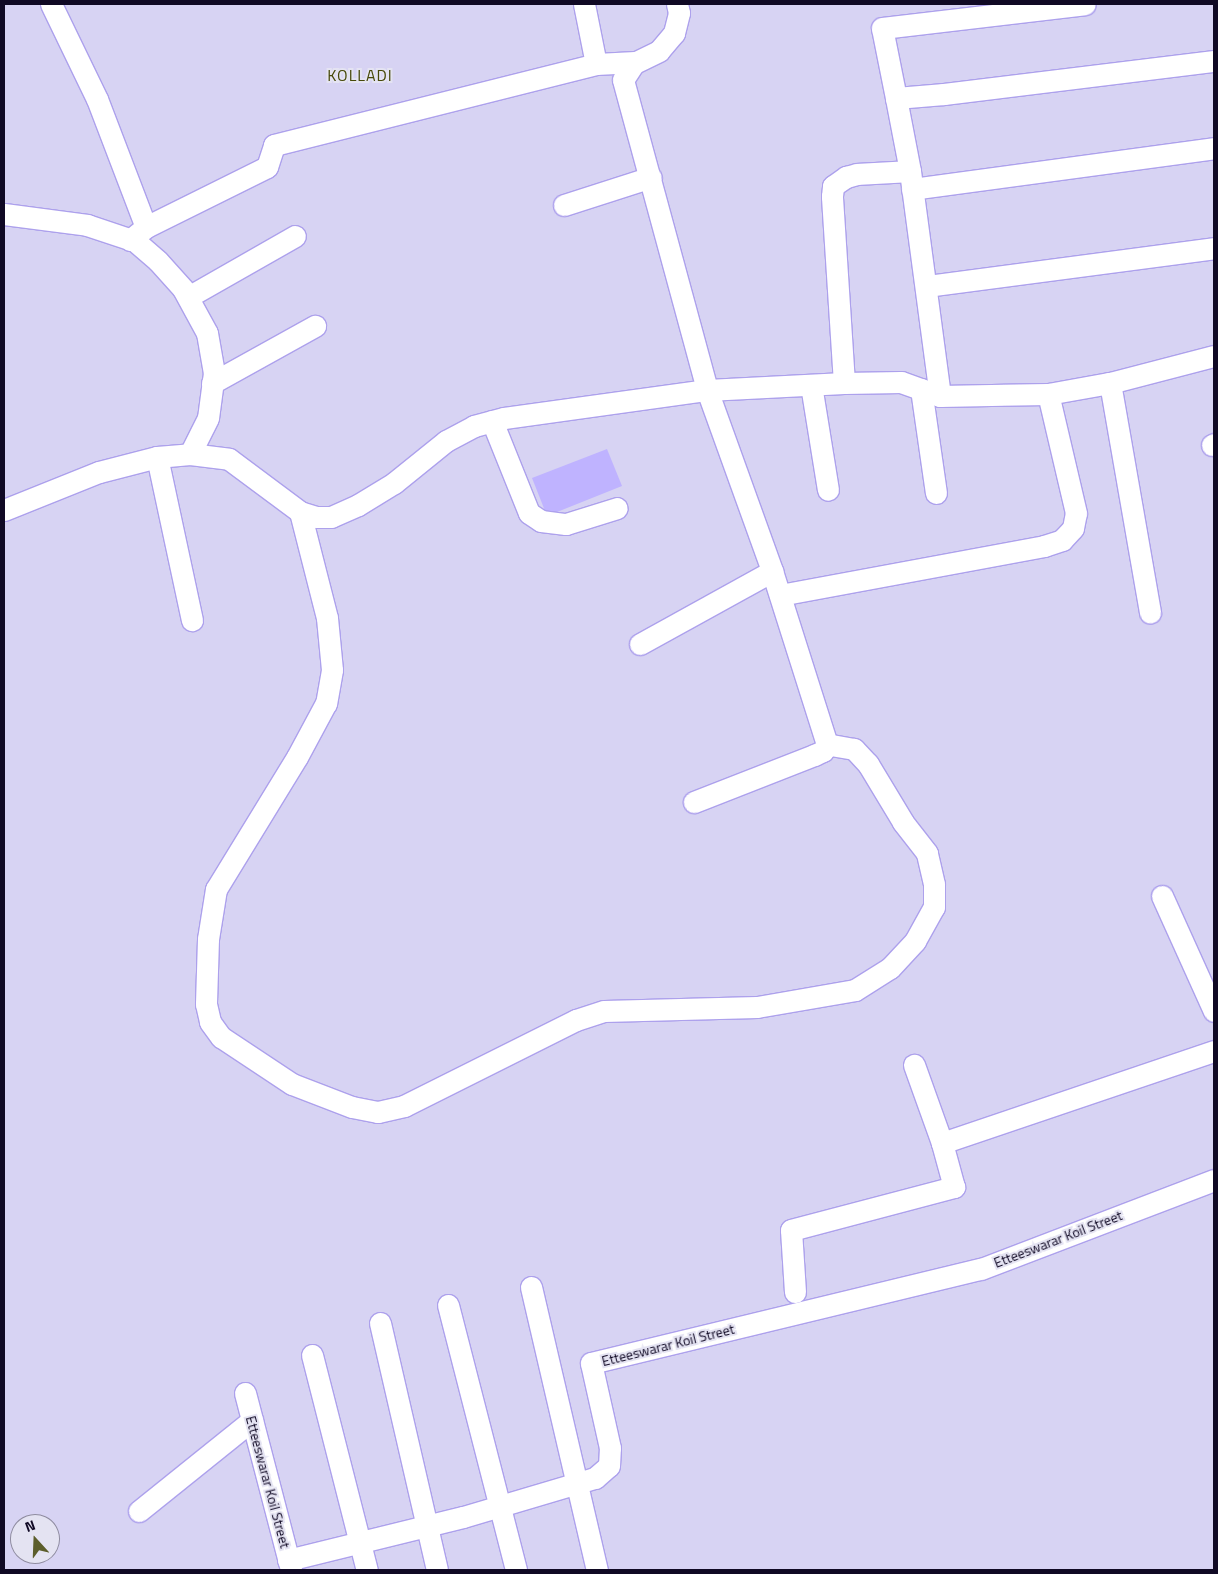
<!DOCTYPE html>
<html>
<head>
<meta charset="utf-8">
<style>
	body { margin:0 }
	#map { position:relative; width:1218px; height:1574px; overflow:hidden; background:#d7d3f3; font-family:"Titillium Web",sans-serif }
	div>[style] { position:absolute }
	[style*='--x'] { left:calc(var(--x)*1px); top:calc(var(--y)*1px); width:calc(var(--w)*1px); rotate:calc(var(--a)*1deg) }
	.building>* { inset:0; background:#bfb3ff }
	.roads { filter:drop-shadow(1px 0 #ada1ec) drop-shadow(-1px 0 #ada1ec) drop-shadow(0 1px #ada1ec) drop-shadow(0 -1px #ada1ec) }
	.minor>* { height:21px; margin:-10.5px; padding:0 10.5px; transform-origin:10.5px; border-radius:10.5px; background:#fff }
	span { translate:-50% -50%; white-space:nowrap; text-align:center; line-height:1.15; -webkit-text-stroke:4px #e4e3f2; paint-order:stroke }
	.street-label { font-size:14px; color:#100924 }
	.quarter-label { font-size:16px; color:#474809; letter-spacing:1px }
	.frame { position:absolute; inset:0; border:5px solid #100924; pointer-events:none }
	.north { position:absolute; left:10px; top:1514px; width:50px; height:50px; box-sizing:border-box; background:#e4e3f2; border:1px solid #8f8ca0; border-radius:50%; rotate:340deg; font-size:14px; font-weight:700; line-height:20px; text-align:center; color:#100924 }
	.north::after { content:''; display:block; margin:auto; width:18px; height:22px; background:#5c5e2c; clip-path:polygon(50% 0,100% 100%,50% 72%,0 100%) }
</style>
</head>
<body>
<div id="map">
	<div class="building">
		<div style="clip-path:polygon(607px 449px,622px 486px,547px 516px,532px 478px)"></div>
	</div>
	<div class="roads">
		<div class="minor">
			<div style="--x:51;--y:4;--w:106;--a:64.2"></div>
			<div style="--x:97;--y:99;--w:137;--a:69.1"></div>
			<div style="--x:584;--y:4;--w:61;--a:78.7"></div>
			<div style="--x:677;--y:4;--w:9;--a:77"></div>
			<div style="--x:679;--y:13;--w:21;--a:104"></div>
			<div style="--x:674;--y:33;--w:23;--a:130"></div>
			<div style="--x:659;--y:51;--w:28;--a:154"></div>
			<div style="--x:634;--y:63;--w:20;--a:123"></div>
			<div style="--x:623;--y:80;--w:321;--a:74.8"></div>
			<div style="--x:707;--y:390;--w:192;--a:70.2"></div>
			<div style="--x:772;--y:571;--w:182;--a:72.4"></div>
			<div style="--x:827;--y:744;--w:8;--a:120"></div>
			<div style="--x:823;--y:751;--w:10;--a:156"></div>
			<div style="--x:814;--y:755;--w:129;--a:158.6"></div>
			<div style="--x:896;--y:98;--w:71;--a:-101.3"></div>
			<div style="--x:882;--y:28;--w:204;--a:-6.7"></div>
			<div style="--x:912;--y:189;--w:305;--a:-7.7"></div>
			<div style="--x:564;--y:205;--w:91;--a:-17.8"></div>
			<div style="--x:4;--y:214;--w:84;--a:7.5"></div>
			<div style="--x:87;--y:225;--w:51;--a:18.4"></div>
			<div style="--x:135;--y:241;--w:30;--a:41"></div>
			<div style="--x:158;--y:261;--w:38;--a:48"></div>
			<div style="--x:183;--y:289;--w:50;--a:61.4"></div>
			<div style="--x:207;--y:333;--w:41;--a:80.1"></div>
			<div style="--x:214;--y:373;--w:45;--a:97.6"></div>
			<div style="--x:208;--y:418;--w:40;--a:116.6"></div>
			<div style="--x:130;--y:240;--w:21;--a:-39"></div>
			<div style="--x:146;--y:227;--w:135;--a:-26.4"></div>
			<div style="--x:267;--y:167;--w:23;--a:-72"></div>
			<div style="--x:274;--y:145;--w:332;--a:-14.1"></div>
			<div style="--x:596;--y:64;--w:39;--a:-3"></div>
			<div style="--x:927;--y:286;--w:290;--a:-7.5"></div>
			<div style="--x:188;--y:297;--w:123;--a:-29.7"></div>
			<div style="--x:212;--y:383;--w:118;--a:-29"></div>
			<div style="--x:844;--y:383;--w:187;--a:-93.7"></div>
			<div style="--x:832;--y:196;--w:10;--a:-84"></div>
			<div style="--x:833;--y:186;--w:16;--a:-35"></div>
			<div style="--x:846;--y:177;--w:11;--a:-15"></div>
			<div style="--x:857;--y:174;--w:53;--a:-3.2"></div>
			<div style="--x:1110;--y:383;--w:233;--a:80.1"></div>
			<div style="--x:811;--y:385;--w:106;--a:80.8"></div>
			<div style="--x:921;--y:389;--w:105;--a:81.8"></div>
			<div style="--x:940;--y:396;--w:227;--a:-97.6"></div>
			<div style="--x:910;--y:171;--w:74;--a:-100.9"></div>
			<div style="--x:896;--y:98;--w:48;--a:-4.8"></div>
			<div style="--x:944;--y:94;--w:272;--a:-7"></div>
			<div style="--x:492;--y:421;--w:99;--a:68.1"></div>
			<div style="--x:529;--y:513;--w:14;--a:34"></div>
			<div style="--x:541;--y:521;--w:25;--a:7"></div>
			<div style="--x:566;--y:524;--w:53;--a:-17.4"></div>
			<div style="--x:1212;--y:445;--w:2;--a:-27"></div>
			<div style="--x:157;--y:457;--w:167;--a:77.9"></div>
			<div style="--x:4;--y:510;--w:102;--a:-21.8"></div>
			<div style="--x:99;--y:472;--w:60;--a:-14.5"></div>
			<div style="--x:157;--y:457;--w:33;--a:-5"></div>
			<div style="--x:190;--y:454;--w:39;--a:7"></div>
			<div style="--x:229;--y:459;--w:89;--a:36.7"></div>
			<div style="--x:300;--y:512;--w:17;--a:17"></div>
			<div style="--x:316;--y:517;--w:15;--a:0"></div>
			<div style="--x:331;--y:517;--w:30;--a:-24"></div>
			<div style="--x:358;--y:505;--w:42;--a:-31.4"></div>
			<div style="--x:394;--y:483;--w:67;--a:-38.9"></div>
			<div style="--x:446;--y:441;--w:32;--a:-28"></div>
			<div style="--x:474;--y:426;--w:31;--a:-15"></div>
			<div style="--x:504;--y:418;--w:205;--a:-7.9"></div>
			<div style="--x:707;--y:390;--w:137;--a:-2.9"></div>
			<div style="--x:844;--y:383;--w:57;--a:-1"></div>
			<div style="--x:901;--y:382;--w:41;--a:19.7"></div>
			<div style="--x:940;--y:396;--w:108;--a:-1.1"></div>
			<div style="--x:1048;--y:394;--w:63;--a:-10.1"></div>
			<div style="--x:1110;--y:383;--w:107;--a:-14.6"></div>
			<div style="--x:300;--y:512;--w:109;--a:75.7"></div>
			<div style="--x:327;--y:618;--w:52;--a:84.5"></div>
			<div style="--x:332;--y:670;--w:34;--a:100"></div>
			<div style="--x:326;--y:703;--w:61;--a:118.2"></div>
			<div style="--x:297;--y:757;--w:155;--a:121.5"></div>
			<div style="--x:216;--y:889;--w:51;--a:99.1"></div>
			<div style="--x:208;--y:939;--w:65;--a:91.8"></div>
			<div style="--x:206;--y:1004;--w:18;--a:77"></div>
			<div style="--x:210;--y:1022;--w:19;--a:54"></div>
			<div style="--x:221;--y:1037;--w:85;--a:33.5"></div>
			<div style="--x:292;--y:1084;--w:64;--a:21"></div>
			<div style="--x:352;--y:1107;--w:26;--a:11"></div>
			<div style="--x:378;--y:1112;--w:27;--a:-13"></div>
			<div style="--x:404;--y:1106;--w:192;--a:-26.6"></div>
			<div style="--x:576;--y:1020;--w:29;--a:-18"></div>
			<div style="--x:604;--y:1011;--w:153;--a:-1.5"></div>
			<div style="--x:757;--y:1007;--w:99;--a:-9.8"></div>
			<div style="--x:855;--y:990;--w:41;--a:-32.2"></div>
			<div style="--x:890;--y:968;--w:37;--a:-47"></div>
			<div style="--x:915;--y:941;--w:39;--a:-61"></div>
			<div style="--x:934;--y:907;--w:23;--a:-90"></div>
			<div style="--x:934;--y:884;--w:32;--a:-103"></div>
			<div style="--x:927;--y:853;--w:39;--a:-128"></div>
			<div style="--x:903;--y:822;--w:68;--a:-121.1"></div>
			<div style="--x:868;--y:764;--w:21;--a:-133"></div>
			<div style="--x:854;--y:749;--w:27;--a:-170"></div>
			<div style="--x:780;--y:595;--w:269;--a:-10.5"></div>
			<div style="--x:1044;--y:546;--w:19;--a:-18"></div>
			<div style="--x:1062;--y:540;--w:16;--a:-47"></div>
			<div style="--x:1073;--y:528;--w:15;--a:-79"></div>
			<div style="--x:1076;--y:513;--w:122;--a:-103.2"></div>
			<div style="--x:640;--y:644;--w:151;--a:-28.9"></div>
			<div style="--x:1162;--y:896;--w:126;--a:65.7"></div>
			<div style="--x:942;--y:1143;--w:287;--a:-18.7"></div>
			<div style="--x:531;--y:1287;--w:291;--a:76.9"></div>
			<div style="--x:795;--y:1292;--w:62;--a:-93.7"></div>
			<div style="--x:791;--y:1230;--w:169;--a:-14.8"></div>
			<div style="--x:954;--y:1187;--w:46;--a:-105.3"></div>
			<div style="--x:942;--y:1143;--w:83;--a:-109.7"></div>
			<div style="--x:448;--y:1305;--w:274;--a:75.6"></div>
			<div style="--x:380;--y:1323;--w:253;--a:77"></div>
			<div style="--x:312;--y:1355;--w:222;--a:75.7"></div>
			<div style="--x:245;--y:1393;--w:183;--a:75.4"></div>
			<div style="--x:139;--y:1511;--w:145;--a:-38.8"></div>
			<div style="--x:288;--y:1560;--w:180;--a:-13.8"></div>
			<div style="--x:463;--y:1517;--w:138;--a:-16.5"></div>
			<div style="--x:595;--y:1478;--w:18;--a:-41"></div>
			<div style="--x:609;--y:1466;--w:18;--a:-87"></div>
			<div style="--x:610;--y:1448;--w:87;--a:-102.6"></div>
			<div style="--x:591;--y:1363;--w:401;--a:-13.6"></div>
			<div style="--x:981;--y:1269;--w:249;--a:-20.9"></div>
		</div>
	</div>
	<div class="street-label">
		<span style="left:1058px;top:1239px;rotate:-21deg">Etteeswarar Koil Street</span>
		<span style="left:668px;top:1345px;rotate:-14deg">Etteeswarar Koil Street</span>
		<span style="left:268px;top:1482px;rotate:75deg">Etteeswarar Koil Street</span>
	</div>
	<div class="quarter-label">
		<span style="left:360px;top:75px">KOLLADI</span>
	</div>
	<div class="frame"></div>
	<div class="north">N</div>
</div>
</body>
</html>
